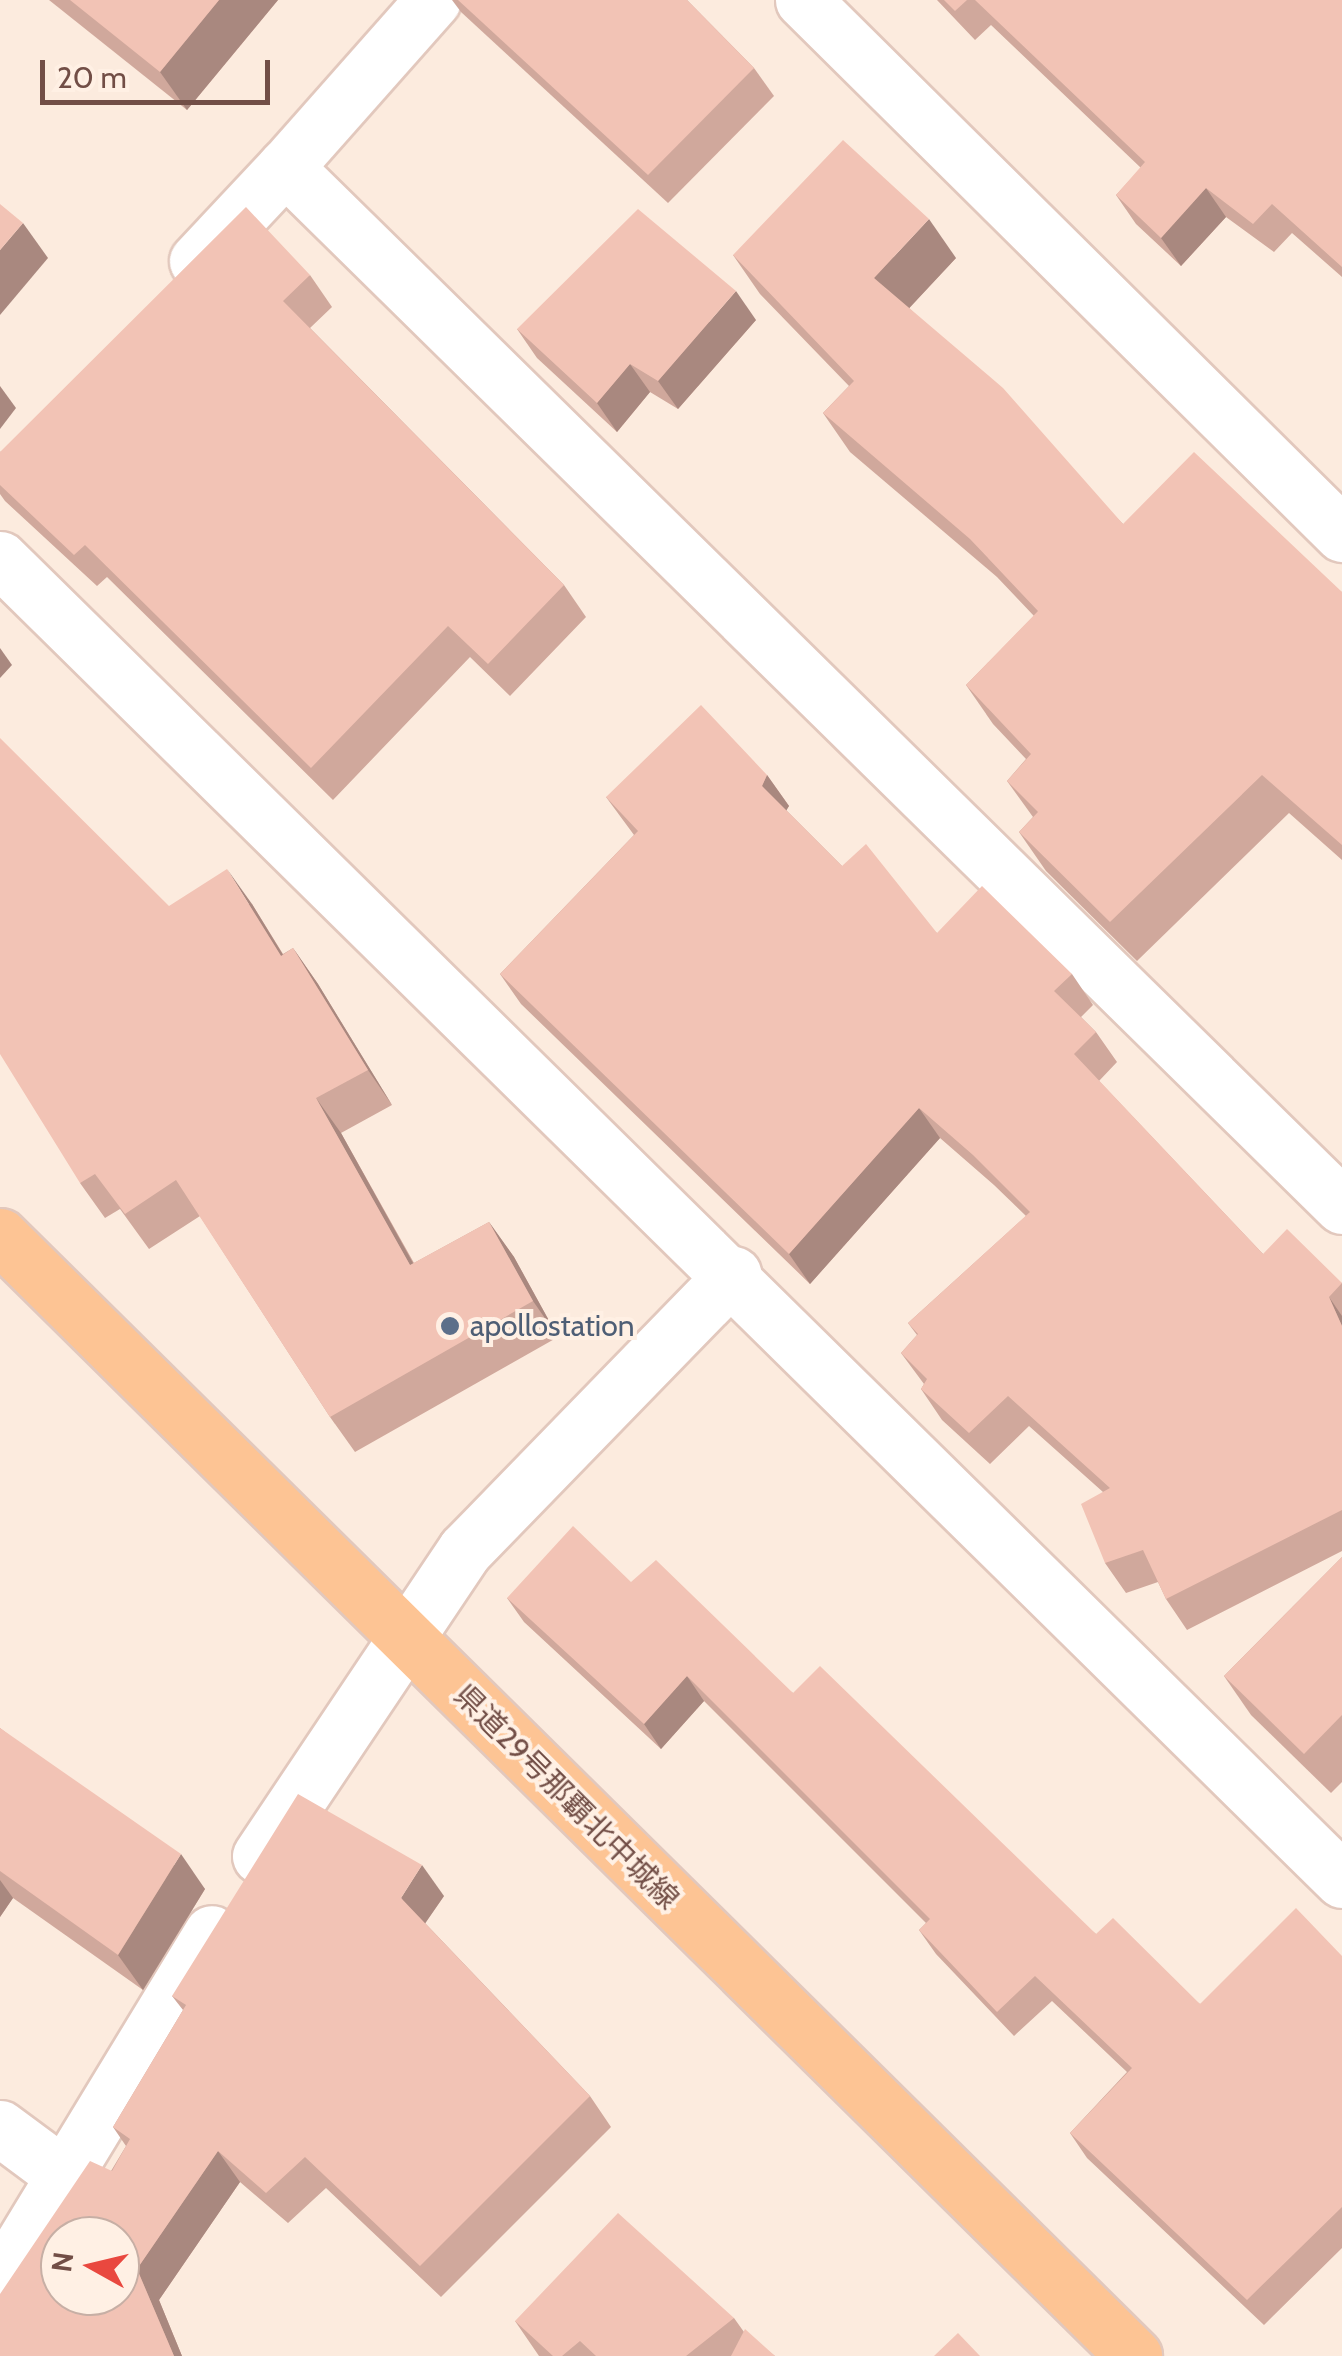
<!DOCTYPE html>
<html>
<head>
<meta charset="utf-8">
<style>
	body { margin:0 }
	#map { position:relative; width:1342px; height:2356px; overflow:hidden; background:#fcebde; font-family:Cabin,"Noto Sans JP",sans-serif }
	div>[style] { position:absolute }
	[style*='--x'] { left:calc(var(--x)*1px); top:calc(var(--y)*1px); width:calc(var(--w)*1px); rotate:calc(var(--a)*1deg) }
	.roads { filter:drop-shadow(2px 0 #e2c8bd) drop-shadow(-2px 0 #e2c8bd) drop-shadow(0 2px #e2c8bd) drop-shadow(0 -2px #e2c8bd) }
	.street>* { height:55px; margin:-27.5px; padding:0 27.5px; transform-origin:27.5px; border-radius:27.5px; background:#fff }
	.primary>* { height:55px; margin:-27.5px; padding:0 27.5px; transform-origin:27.5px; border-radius:27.5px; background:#fdc494 }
	.wall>* { inset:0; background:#d0a89c }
	.shaded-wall>* { inset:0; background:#a9887f }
	.building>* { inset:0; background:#f2c3b5 }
	.dots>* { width:28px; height:28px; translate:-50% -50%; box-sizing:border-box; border:5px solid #fff0e4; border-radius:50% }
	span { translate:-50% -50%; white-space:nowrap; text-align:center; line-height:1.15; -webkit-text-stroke:8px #fff0e4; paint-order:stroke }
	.service-label { font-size:30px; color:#4e5e75 }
	.left { translate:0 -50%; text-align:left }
	.street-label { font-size:30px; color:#724e46 }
	.north { position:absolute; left:40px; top:2216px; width:100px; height:100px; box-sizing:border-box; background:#fff0e4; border:2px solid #c7afa5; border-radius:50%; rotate:278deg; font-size:28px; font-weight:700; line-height:40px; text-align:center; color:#724e46 }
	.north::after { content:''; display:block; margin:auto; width:35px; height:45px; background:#e9483f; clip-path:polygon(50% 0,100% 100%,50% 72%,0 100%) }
	.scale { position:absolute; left:40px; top:60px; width:230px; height:45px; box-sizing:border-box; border:5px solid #724e46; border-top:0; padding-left:12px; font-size:30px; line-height:35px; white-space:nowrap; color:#724e46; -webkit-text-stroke:8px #fff0e4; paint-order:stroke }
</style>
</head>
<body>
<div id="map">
	<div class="roads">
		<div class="street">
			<div style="--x:433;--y:0;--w:223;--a:131.5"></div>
			<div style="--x:285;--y:167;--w:1482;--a:44.51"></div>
			<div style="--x:803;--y:0;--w:759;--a:44.73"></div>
			<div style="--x:197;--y:261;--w:129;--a:-46.9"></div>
			<div style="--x:0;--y:559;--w:1883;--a:44.55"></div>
			<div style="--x:260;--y:1856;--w:368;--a:-56.2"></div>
			<div style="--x:465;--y:1550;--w:385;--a:-45.8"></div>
			<div style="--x:0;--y:2128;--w:77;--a:36.6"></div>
			<div style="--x:0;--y:2281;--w:407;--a:-58.7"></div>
		</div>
		<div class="primary">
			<div style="--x:0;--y:1236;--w:1594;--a:44.64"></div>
		</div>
	</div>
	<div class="wall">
		<div style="clip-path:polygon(49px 0,278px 0,187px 110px)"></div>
		<div style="clip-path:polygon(452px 0,687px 0,754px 68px,774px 96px,668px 203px,461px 12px)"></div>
		<div style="clip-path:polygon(937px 0,1342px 0,1342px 277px,1292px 233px,1274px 252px,1226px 217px,1181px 266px,1136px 224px,1116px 195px,1141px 168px,991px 25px,975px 40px)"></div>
		<div style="clip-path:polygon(733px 255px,956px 258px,909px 308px,1123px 524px,1342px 592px,1342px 860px,1289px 813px,1137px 961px,1046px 871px,1019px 832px,1033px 817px,1007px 781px,1026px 759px,993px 724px,966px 685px,1034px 616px,997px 577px,850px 452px,823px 413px,849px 386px,760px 294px)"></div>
		<div style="clip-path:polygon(310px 275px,332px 307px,310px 328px,564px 585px,586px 617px,510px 696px,470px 657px,333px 800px,107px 577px,97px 586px,5px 501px,0 494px,0 452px)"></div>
		<div style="clip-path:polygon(756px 320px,678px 409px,650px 392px,617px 432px,537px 358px,517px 329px)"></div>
		<div style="clip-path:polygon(767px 775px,789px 806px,786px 810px,842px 866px,937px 933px,1072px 974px,1093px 1005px,1081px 1017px,1096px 1032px,1117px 1062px,1099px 1081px,1263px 1254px,1342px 1283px,1342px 1551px,1187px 1630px,1166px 1599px,1158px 1582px,1126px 1593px,1105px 1563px,1103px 1492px,1029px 1426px,990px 1464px,942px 1420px,921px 1389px,924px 1384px,901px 1353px,917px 1335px,908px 1323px,1026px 1216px,994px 1185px,940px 1138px,810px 1284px,521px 1004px,500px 974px,634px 835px,606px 797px)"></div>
		<div style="clip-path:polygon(252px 904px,283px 954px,293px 948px,318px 984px,392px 1105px,341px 1133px,414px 1263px,489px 1222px,514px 1257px,558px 1337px,355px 1452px,330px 1417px,200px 1216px,149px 1249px,120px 1209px,105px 1218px,80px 1183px,169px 906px)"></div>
		<div style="clip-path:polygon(1342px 1557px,1342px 1782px,1331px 1793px,1251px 1715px,1224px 1676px)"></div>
		<div style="clip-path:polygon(631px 1582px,793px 1693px,1096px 1934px,1200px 2004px,1342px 1956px,1342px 2248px,1264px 2325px,1087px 2158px,1070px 2133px,1127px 2072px,1052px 2001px,1014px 2036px,936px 1954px,919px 1930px,926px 1923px,704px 1701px,661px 1749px,524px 1622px,507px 1598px)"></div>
		<div style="clip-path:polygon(0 1728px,205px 1889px,143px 1990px,13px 1898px,0 1917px)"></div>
		<div style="clip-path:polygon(444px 1896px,425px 1923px,590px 2096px,611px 2127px,441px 2297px,326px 2188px,288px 2223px,240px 2182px,159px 2300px,182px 2356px,0 2356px,126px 2146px,113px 2127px,183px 2010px,172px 1996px)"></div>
		<div style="clip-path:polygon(734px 2318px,744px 2332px,775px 2356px,539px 2356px,515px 2321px)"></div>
	</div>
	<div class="shaded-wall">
		<div style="clip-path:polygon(219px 0,278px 0,187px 110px,160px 72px)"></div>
		<div style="clip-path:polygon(1206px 188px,1226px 217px,1181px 266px,1161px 238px)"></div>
		<div style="clip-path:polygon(929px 219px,956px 258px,901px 317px,874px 278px)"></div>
		<div style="clip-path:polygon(23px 223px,48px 258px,0 315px,0 250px)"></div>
		<div style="clip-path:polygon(736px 291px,756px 320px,678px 409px,658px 381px)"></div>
		<div style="clip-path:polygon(630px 364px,650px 392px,617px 432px,597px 403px)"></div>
		<div style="clip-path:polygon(0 386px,16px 408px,0 429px)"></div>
		<div style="clip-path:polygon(0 648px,12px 665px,0 678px)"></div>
		<div style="clip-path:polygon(767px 775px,789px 806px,783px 816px,762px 786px)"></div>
		<div style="clip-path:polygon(227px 869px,252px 904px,305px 991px,281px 956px)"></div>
		<div style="clip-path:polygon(293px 948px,318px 984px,392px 1105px,368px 1070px)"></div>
		<div style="clip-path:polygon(316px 1098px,341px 1133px,434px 1301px,410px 1265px)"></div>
		<div style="clip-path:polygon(919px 1108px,940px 1138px,810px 1284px,789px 1254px)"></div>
		<div style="clip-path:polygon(489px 1222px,514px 1257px,558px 1337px,533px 1301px)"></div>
		<div style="clip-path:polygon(1329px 1297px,1342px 1316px,1342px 1326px)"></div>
		<div style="clip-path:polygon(687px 1676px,704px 1701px,661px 1749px,644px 1724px)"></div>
		<div style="clip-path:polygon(181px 1854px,205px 1889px,143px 1990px,118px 1955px)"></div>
		<div style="clip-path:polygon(422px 1865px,444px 1896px,422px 1928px,401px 1898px)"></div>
		<div style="clip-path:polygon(0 1880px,13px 1898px,0 1917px)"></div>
		<div style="clip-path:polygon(218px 2151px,240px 2182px,159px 2300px,182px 2356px,174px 2356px,137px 2269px)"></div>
	</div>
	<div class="building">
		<div style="clip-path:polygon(70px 0,219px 0,160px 72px)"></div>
		<div style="clip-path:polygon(458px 0,687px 0,754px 68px,648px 175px)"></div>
		<div style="clip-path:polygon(944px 0,967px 0,955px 11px)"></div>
		<div style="clip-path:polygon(975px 0,1342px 0,1342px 267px,1272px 204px,1253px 224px,1206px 188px,1161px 238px,1116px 195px,1145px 162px)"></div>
		<div style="clip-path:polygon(843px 140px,929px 219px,874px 278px,1003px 388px,1123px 524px,1194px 452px,1342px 592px,1342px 845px,1262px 775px,1110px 922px,1019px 832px,1038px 812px,1007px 781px,1031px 754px,966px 685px,1038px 611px,970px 539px,823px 413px,854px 381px,733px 255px)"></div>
		<div style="clip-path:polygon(0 204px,23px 223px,0 250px)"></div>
		<div style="clip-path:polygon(246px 207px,310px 275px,283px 301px,564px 585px,488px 664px,448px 626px,311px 768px,85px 545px,74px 555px,0 485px,0 452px)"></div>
		<div style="clip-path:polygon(638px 209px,736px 291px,658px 381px,630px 364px,597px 403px,517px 329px)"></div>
		<div style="clip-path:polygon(701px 705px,767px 775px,762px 786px,842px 866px,866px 844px,937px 933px,982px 886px,1072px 974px,1054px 991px,1096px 1032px,1074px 1054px,1263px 1254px,1287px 1229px,1342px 1283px,1329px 1297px,1342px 1326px,1342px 1510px,1166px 1599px,1143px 1550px,1105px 1563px,1081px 1504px,1110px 1488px,1008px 1396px,969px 1433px,921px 1389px,927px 1379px,901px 1353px,918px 1334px,908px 1323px,1030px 1212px,973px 1155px,919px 1108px,789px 1254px,500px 974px,638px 831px,606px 797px)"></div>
		<div style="clip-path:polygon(0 738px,169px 906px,227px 869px,281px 956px,293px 948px,368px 1070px,316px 1098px,410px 1265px,489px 1222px,533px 1301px,330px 1417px,176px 1180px,125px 1214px,95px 1174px,80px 1183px,0 1054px)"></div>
		<div style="clip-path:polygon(573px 1526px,631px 1582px,656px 1560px,793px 1693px,820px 1666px,1096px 1934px,1113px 1918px,1200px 2004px,1296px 1908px,1342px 1956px,1342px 2207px,1247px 2300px,1070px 2133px,1132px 2068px,1035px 1976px,997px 2012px,919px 1930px,930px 1919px,687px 1676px,644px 1724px,507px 1598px)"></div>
		<div style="clip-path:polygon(1342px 1557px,1342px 1715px,1304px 1754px,1224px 1676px)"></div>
		<div style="clip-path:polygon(0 1728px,181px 1854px,118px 1955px,0 1871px)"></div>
		<div style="clip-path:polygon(evenodd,298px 1794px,422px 1865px,401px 1898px,590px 2096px,420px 2266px,305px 2157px,266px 2193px,218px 2151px,137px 2269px,174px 2356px,0 2356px,0 2294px,90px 2161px,112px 2171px,130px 2139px,113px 2127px,186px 2005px,172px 1996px,298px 1794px,60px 2236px,120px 2236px,120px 2296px,60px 2296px,60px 2236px)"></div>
		<div style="clip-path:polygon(618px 2213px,734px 2318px,686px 2356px,596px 2356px,580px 2341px,562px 2356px,553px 2356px,515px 2321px)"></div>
		<div style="clip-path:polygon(745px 2329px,775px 2356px,731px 2356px)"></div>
		<div style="clip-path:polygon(958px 2333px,980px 2356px,934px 2356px)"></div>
	</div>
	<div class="dots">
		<div style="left:450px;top:1326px;background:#5c6f8a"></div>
	</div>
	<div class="service-label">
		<span class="left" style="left:470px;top:1326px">apollostation</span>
	</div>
	<div class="street-label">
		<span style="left:566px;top:1797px;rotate:45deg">県道29号那覇北中城線</span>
	</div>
	<div class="north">N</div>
	<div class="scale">20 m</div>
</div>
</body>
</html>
